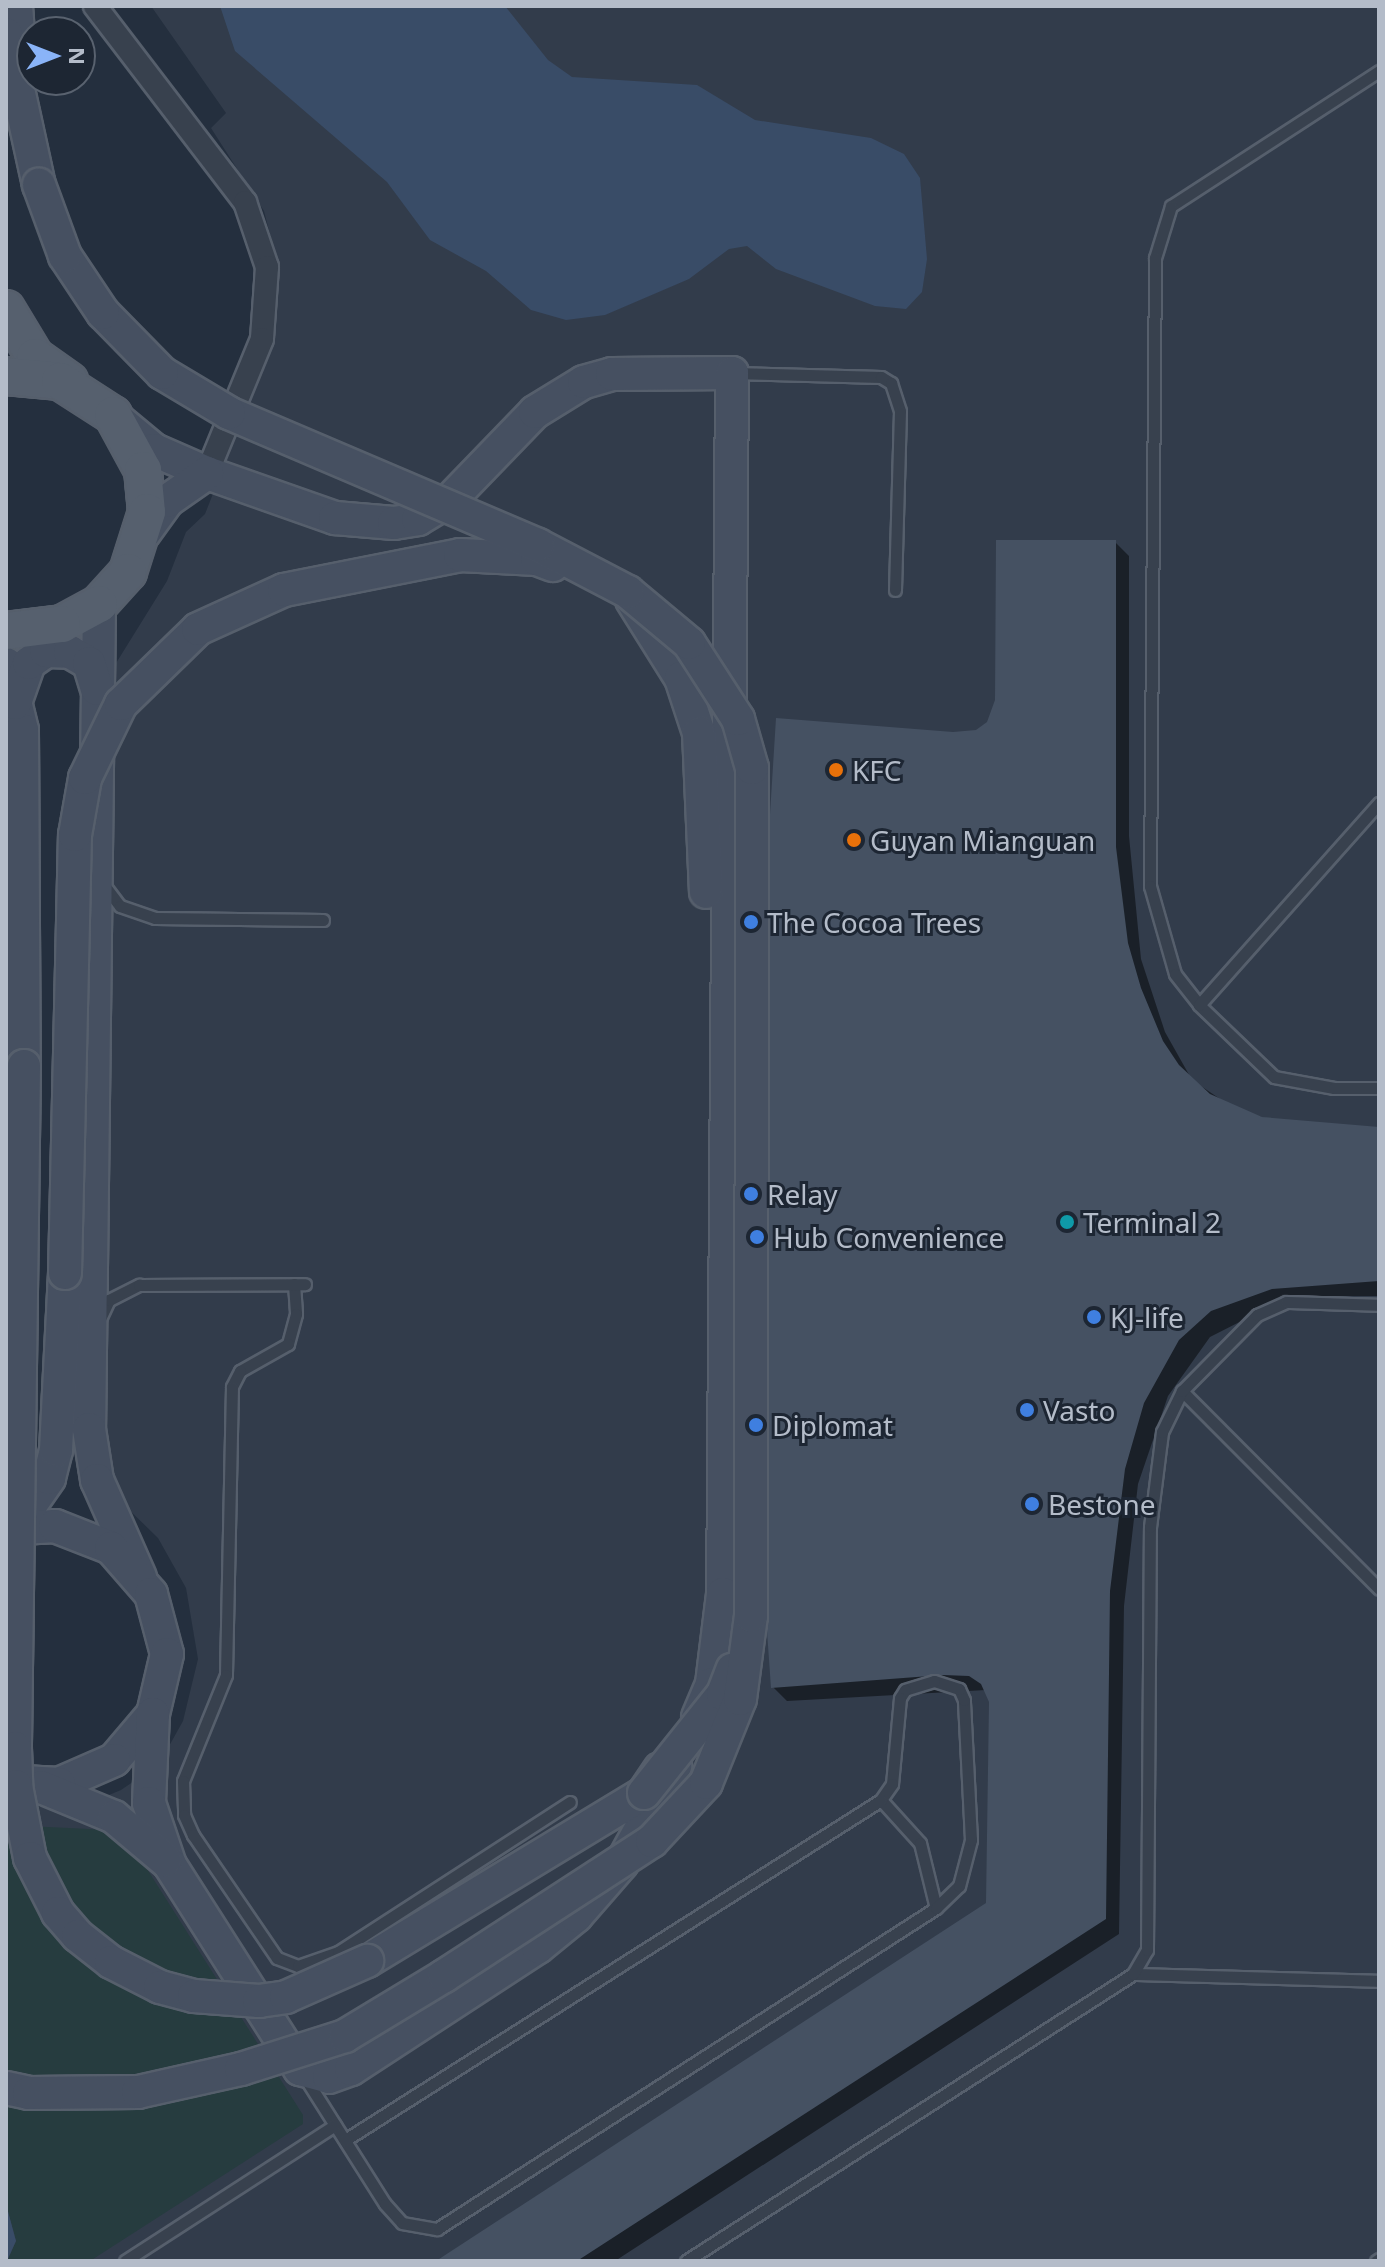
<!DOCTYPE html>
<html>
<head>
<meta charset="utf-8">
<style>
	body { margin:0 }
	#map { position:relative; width:1385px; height:2267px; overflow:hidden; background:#242f3e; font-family:"Noto Sans",sans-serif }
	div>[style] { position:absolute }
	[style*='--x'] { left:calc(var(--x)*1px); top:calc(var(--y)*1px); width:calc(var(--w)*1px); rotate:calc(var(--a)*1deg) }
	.airport>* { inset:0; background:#323c4b }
	.green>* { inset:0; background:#263c3f }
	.water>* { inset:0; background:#394c67 }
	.shadow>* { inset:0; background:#0007 }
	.building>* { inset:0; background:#455162 }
	.roads { filter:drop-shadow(2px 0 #565f6c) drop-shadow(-2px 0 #565f6c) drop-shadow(0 2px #565f6c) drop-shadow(0 -2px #565f6c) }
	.lane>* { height:11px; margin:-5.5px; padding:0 5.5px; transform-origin:5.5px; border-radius:5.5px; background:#38414e }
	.street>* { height:22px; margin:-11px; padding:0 11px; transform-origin:11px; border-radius:11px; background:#38414e }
	.secondary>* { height:32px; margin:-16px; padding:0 16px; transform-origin:16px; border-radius:16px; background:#465061 }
	.primary>* { height:36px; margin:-18px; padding:0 18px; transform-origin:18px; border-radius:18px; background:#56606e }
	.bridges { filter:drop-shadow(2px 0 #565f6c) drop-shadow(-2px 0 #565f6c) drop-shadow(0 2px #565f6c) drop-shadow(0 -2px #565f6c) }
	.secondary-bridge>* { height:32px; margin:-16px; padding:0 16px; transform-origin:16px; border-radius:16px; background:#465061 }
	.dots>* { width:22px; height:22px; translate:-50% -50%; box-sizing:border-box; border:4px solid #1d2633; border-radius:50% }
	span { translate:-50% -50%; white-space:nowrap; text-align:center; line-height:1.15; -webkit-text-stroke:6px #1d2633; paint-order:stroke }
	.poi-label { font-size:28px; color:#b4bcc9 }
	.left { translate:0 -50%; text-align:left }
	.frame { position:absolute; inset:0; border:8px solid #b4bcc9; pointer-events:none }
	.north { position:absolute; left:16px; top:16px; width:80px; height:80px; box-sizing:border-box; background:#1d2633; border:2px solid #59626f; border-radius:50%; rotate:90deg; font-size:22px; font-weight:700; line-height:32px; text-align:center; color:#b4bcc9 }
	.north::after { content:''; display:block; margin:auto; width:28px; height:36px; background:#8ab4f8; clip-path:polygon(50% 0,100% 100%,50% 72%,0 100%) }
</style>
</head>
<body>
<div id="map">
	<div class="airport">
		<div style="clip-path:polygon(151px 6px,1379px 6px,1379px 2261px,6px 2261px,6px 1807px,80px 1807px,121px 1790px,159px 1764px,183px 1721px,198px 1659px,186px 1588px,158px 1538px,118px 1499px,103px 1444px,113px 668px,167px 581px,186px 532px,205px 514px,261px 372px,276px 301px,274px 250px,264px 211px,211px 128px,226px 113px)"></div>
	</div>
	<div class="green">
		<div style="clip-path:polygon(6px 1825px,110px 1830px,135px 1850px,303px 2115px,303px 2124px,90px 2261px,7px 2261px,16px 2241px,6px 2204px)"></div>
	</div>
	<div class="water">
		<div style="clip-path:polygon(220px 6px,505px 6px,548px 60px,572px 77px,697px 85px,755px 120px,871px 138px,904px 154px,920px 178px,927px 259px,922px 292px,906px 309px,875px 306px,776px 269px,747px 246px,729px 249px,689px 279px,605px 315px,566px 320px,531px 310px,486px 271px,430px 240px,387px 182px,235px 51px)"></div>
		<div style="clip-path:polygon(6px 2204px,16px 2241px,7px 2261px,6px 2261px)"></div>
	</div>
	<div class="shadow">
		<div style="clip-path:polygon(1115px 542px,1129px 556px,1129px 836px,1141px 959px,1165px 1032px,1192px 1080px,1238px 1111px,1285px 1123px,1379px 1129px,1379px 1296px,1325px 1296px,1269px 1307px,1210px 1337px,1168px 1396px,1138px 1484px,1124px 1606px,1119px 1934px,615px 2261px,439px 2261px,988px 1904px,991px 1702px,986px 1690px,787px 1701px,773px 1687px,953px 734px,977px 732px,989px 724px)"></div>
	</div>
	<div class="building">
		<div style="clip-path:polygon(996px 540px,1116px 540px,1116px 847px,1128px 943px,1141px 988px,1163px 1041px,1179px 1065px,1210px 1094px,1262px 1117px,1379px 1127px,1379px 1281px,1272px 1289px,1211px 1311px,1179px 1340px,1144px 1403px,1125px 1469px,1110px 1591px,1106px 1919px,577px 2261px,436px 2261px,986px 1903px,989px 1702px,981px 1684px,969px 1676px,943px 1675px,771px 1688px,765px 1603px,761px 958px,776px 718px,953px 732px,976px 730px,987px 722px,995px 700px)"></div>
	</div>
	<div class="roads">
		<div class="lane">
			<div style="--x:1379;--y:71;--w:248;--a:147"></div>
			<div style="--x:1171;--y:206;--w:54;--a:107.1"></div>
			<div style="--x:1155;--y:258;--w:628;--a:90.46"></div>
			<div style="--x:1150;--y:886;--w:91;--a:74.1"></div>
			<div style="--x:1175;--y:974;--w:39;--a:52"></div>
			<div style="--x:1199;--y:1005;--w:104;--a:43.8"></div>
			<div style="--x:1274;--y:1077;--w:61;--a:10.4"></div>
			<div style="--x:1334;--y:1088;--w:45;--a:0"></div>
			<div style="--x:734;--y:373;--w:147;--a:1.6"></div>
			<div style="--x:881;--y:377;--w:12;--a:31"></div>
			<div style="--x:891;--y:383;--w:29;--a:72"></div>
			<div style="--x:900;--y:411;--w:179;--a:91.6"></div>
			<div style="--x:104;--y:885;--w:26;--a:53"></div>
			<div style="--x:120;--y:906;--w:37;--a:19"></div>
			<div style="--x:155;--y:918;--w:168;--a:0.7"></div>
			<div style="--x:1199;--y:1005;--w:271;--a:-48.3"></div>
			<div style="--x:294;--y:1284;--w:30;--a:86"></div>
			<div style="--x:296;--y:1314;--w:31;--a:105"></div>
			<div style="--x:288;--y:1344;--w:55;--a:150.6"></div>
			<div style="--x:240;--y:1371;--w:18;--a:117"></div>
			<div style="--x:232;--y:1387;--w:288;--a:91.2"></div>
			<div style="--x:226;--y:1675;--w:114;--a:112.1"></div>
			<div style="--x:183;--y:1781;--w:34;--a:88"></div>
			<div style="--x:184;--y:1815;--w:22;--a:66"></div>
			<div style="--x:193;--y:1835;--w:149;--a:55.7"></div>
			<div style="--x:277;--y:1958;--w:22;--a:21"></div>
			<div style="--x:298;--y:1966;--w:42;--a:-19.3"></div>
			<div style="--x:338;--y:1952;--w:276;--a:-32.9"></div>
			<div style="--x:100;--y:1319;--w:21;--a:-65"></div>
			<div style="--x:109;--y:1300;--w:34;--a:-27"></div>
			<div style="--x:139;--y:1285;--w:166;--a:-0.3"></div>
			<div style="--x:1182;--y:1391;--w:279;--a:45.1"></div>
			<div style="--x:881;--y:1800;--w:58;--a:47.8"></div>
			<div style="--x:920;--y:1843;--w:67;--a:76.2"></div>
			<div style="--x:1133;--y:1974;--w:246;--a:1.6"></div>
			<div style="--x:304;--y:2076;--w:151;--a:57.7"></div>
			<div style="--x:385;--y:2204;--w:25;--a:48"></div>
			<div style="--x:402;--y:2223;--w:36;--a:10"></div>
			<div style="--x:437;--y:2229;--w:593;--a:-32.75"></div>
			<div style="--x:936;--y:1908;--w:32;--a:-44"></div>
			<div style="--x:959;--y:1886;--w:48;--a:-75.4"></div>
			<div style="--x:971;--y:1840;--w:140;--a:-92.9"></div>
			<div style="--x:964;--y:1700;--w:12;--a:-114"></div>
			<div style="--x:959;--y:1689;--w:26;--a:-162"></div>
			<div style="--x:934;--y:1681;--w:30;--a:163"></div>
			<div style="--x:905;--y:1690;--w:9;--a:122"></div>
			<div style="--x:900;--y:1698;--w:86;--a:95.3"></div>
			<div style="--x:892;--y:1784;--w:19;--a:125"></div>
			<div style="--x:881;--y:1800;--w:635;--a:147.61"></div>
			<div style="--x:125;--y:2261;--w:250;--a:-32.9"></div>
			<div style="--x:686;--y:2261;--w:531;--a:-32.7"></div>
			<div style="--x:1133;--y:1974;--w:28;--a:-60"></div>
			<div style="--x:1147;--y:1950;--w:423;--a:-89.6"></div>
			<div style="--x:1150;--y:1527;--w:96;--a:-82.8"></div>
			<div style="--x:1162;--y:1432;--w:46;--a:-64"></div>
			<div style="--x:1182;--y:1391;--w:107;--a:-45.4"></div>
			<div style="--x:1257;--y:1315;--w:32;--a:-24"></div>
			<div style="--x:1286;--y:1302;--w:93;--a:1.8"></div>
			<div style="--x:1376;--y:2261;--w:4;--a:-34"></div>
		</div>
		<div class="street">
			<div style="--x:95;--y:6;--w:247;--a:52.6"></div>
			<div style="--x:245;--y:202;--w:69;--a:71.3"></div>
			<div style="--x:267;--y:267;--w:72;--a:94"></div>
			<div style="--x:262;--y:339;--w:145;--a:112.3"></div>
		</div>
		<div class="secondary">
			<div style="--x:16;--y:6;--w:53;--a:85.7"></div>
			<div style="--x:6;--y:34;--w:155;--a:77.7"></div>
			<div style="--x:118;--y:420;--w:47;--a:39.8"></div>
			<div style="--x:154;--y:450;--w:58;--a:23.5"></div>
			<div style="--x:207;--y:473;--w:136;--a:19.4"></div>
			<div style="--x:335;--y:518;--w:59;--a:4.8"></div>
			<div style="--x:394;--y:523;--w:24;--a:-9"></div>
			<div style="--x:418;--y:519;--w:37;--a:-31"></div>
			<div style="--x:450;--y:500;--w:122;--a:-46"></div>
			<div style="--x:535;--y:412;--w:57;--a:-31.5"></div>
			<div style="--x:584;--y:382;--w:29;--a:-16"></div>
			<div style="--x:612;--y:374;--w:120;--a:-0.5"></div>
			<div style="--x:732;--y:373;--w:1221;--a:90.42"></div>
			<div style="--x:723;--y:1594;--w:91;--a:97"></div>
			<div style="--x:712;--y:1684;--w:36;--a:113"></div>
			<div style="--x:144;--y:533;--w:39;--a:-54"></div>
			<div style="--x:167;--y:501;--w:49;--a:-35"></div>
			<div style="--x:632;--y:600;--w:92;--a:57.9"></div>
			<div style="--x:681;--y:678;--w:58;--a:71.9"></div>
			<div style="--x:699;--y:733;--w:159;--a:87.5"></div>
			<div style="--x:99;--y:604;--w:825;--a:90.69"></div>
			<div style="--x:89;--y:1429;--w:52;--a:81.1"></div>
			<div style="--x:97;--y:1480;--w:106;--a:66.1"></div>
			<div style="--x:6;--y:664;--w:68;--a:76.4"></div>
			<div style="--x:22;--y:730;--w:336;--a:89.7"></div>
			<div style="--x:15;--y:703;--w:42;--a:-70.7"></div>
			<div style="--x:29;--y:663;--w:21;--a:-35"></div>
			<div style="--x:46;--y:651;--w:24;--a:2"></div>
			<div style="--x:70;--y:652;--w:22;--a:30"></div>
			<div style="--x:89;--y:663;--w:27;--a:73"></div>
			<div style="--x:6;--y:1524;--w:29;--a:-36"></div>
			<div style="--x:29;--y:1507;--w:35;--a:-55"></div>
			<div style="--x:49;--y:1478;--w:29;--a:-76"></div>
			<div style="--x:56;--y:1450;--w:177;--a:-87.1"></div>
			<div style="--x:6;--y:1529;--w:49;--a:-3.5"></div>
			<div style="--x:55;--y:1526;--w:60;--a:21.4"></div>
			<div style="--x:111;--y:1548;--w:61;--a:49"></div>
			<div style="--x:151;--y:1594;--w:62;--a:75.1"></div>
			<div style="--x:167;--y:1654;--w:62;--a:103.1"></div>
			<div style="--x:153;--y:1714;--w:60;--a:130.3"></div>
			<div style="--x:114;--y:1760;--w:60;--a:156.4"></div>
			<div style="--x:59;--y:1784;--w:53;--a:-176.8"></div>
			<div style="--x:153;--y:1714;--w:89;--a:92.6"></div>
			<div style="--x:149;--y:1803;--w:65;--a:71.3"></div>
			<div style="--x:170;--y:1865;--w:242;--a:57.5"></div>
			<div style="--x:300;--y:2069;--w:30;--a:15"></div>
			<div style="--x:329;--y:2077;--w:23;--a:-20"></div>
			<div style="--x:351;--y:2069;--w:223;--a:-33.1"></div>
			<div style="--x:538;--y:1947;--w:49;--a:-39.2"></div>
			<div style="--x:576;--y:1916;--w:70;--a:-49"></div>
			<div style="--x:622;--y:1863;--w:111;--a:-61.3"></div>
			<div style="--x:41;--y:1787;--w:79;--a:22.3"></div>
			<div style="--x:114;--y:1817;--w:67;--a:40.1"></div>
			<div style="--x:367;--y:1961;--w:324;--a:-31.2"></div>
			<div style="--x:644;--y:1793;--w:29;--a:-56"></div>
		</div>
		<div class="primary">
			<div style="--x:6;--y:309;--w:56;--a:58.9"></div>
			<div style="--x:35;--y:357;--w:42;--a:35.2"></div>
			<div style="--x:6;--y:376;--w:54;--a:5.3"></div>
			<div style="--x:60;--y:381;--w:63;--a:32.7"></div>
			<div style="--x:113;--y:415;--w:63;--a:61.4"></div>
			<div style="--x:143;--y:470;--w:42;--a:84.6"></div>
			<div style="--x:147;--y:512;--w:63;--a:107.6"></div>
			<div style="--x:128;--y:572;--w:43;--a:132.2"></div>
			<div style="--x:99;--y:604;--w:42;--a:151.6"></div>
			<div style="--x:62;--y:624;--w:56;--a:172.9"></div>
		</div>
	</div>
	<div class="bridges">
		<div class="secondary-bridge">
			<div style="--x:24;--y:1066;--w:682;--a:90.76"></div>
			<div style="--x:15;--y:1748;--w:38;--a:88"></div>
			<div style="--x:16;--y:1786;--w:73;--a:79"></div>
			<div style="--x:30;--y:1858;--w:62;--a:63"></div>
			<div style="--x:58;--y:1913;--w:30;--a:49"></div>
			<div style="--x:78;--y:1936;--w:42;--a:38.2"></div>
			<div style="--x:111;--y:1962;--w:55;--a:27"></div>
			<div style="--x:160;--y:1987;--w:35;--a:15"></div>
			<div style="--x:194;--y:1996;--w:65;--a:4.4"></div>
			<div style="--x:259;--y:2001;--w:27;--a:-8"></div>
			<div style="--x:286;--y:1997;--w:89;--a:-24"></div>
			<div style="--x:65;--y:1273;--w:438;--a:-88.7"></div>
			<div style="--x:75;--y:835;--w:58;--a:-80"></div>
			<div style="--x:85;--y:778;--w:82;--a:-64.1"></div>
			<div style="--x:121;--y:704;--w:107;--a:-44.2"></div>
			<div style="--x:198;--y:629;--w:94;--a:-24.4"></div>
			<div style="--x:284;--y:590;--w:179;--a:-11.2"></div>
			<div style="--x:460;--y:555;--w:77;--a:3"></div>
			<div style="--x:537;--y:559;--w:17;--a:21"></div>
			<div style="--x:644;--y:1793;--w:127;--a:-51.4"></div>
			<div style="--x:723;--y:1694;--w:26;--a:-69"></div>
			<div style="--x:6;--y:2088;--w:24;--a:12"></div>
			<div style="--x:29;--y:2093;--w:109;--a:-0.5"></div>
			<div style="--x:138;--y:2092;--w:106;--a:-12.6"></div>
			<div style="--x:241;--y:2069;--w:109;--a:-17.6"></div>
			<div style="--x:345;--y:2036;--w:116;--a:-31.2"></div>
			<div style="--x:444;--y:1976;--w:248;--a:-33"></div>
			<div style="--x:652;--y:1841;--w:79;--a:-47"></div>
			<div style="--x:706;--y:1783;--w:91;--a:-68"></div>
			<div style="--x:740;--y:1699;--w:84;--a:-82.5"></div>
			<div style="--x:751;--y:1616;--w:848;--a:-89.93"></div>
			<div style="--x:752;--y:768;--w:51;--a:-105.9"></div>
			<div style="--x:738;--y:719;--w:90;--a:-122.8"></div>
			<div style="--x:689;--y:643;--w:80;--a:-140.1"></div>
			<div style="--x:628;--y:592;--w:102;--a:-152.4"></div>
			<div style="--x:538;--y:545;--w:336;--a:-156.9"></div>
			<div style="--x:229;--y:413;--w:78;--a:-149.2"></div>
			<div style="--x:162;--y:373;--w:84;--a:-134.5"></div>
			<div style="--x:103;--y:313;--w:69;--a:-123.7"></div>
			<div style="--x:65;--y:256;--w:76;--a:-110.1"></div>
		</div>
	</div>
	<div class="dots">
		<div style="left:836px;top:770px;background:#e8710a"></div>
		<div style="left:854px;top:840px;background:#e8710a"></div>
		<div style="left:751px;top:922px;background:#3f7fe0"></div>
		<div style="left:751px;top:1194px;background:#3f7fe0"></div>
		<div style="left:1067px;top:1222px;background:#0f9aa8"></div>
		<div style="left:757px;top:1237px;background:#3f7fe0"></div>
		<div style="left:1094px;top:1317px;background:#3f7fe0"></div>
		<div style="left:1027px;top:1410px;background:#3f7fe0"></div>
		<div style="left:756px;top:1425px;background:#3f7fe0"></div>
		<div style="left:1032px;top:1504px;background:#3f7fe0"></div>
	</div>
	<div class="poi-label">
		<span class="left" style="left:852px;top:770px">KFC</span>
		<span class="left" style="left:870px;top:840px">Guyan Mianguan</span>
		<span class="left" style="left:767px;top:922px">The Cocoa Trees</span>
		<span class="left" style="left:767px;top:1194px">Relay</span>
		<span class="left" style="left:1083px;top:1222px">Terminal 2</span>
		<span class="left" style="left:773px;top:1237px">Hub Convenience</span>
		<span class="left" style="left:1110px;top:1317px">KJ-life</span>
		<span class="left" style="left:1043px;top:1410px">Vasto</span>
		<span class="left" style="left:772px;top:1425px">Diplomat</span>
		<span class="left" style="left:1048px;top:1504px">Bestone</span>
	</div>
	<div class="frame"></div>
	<div class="north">N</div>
</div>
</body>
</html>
